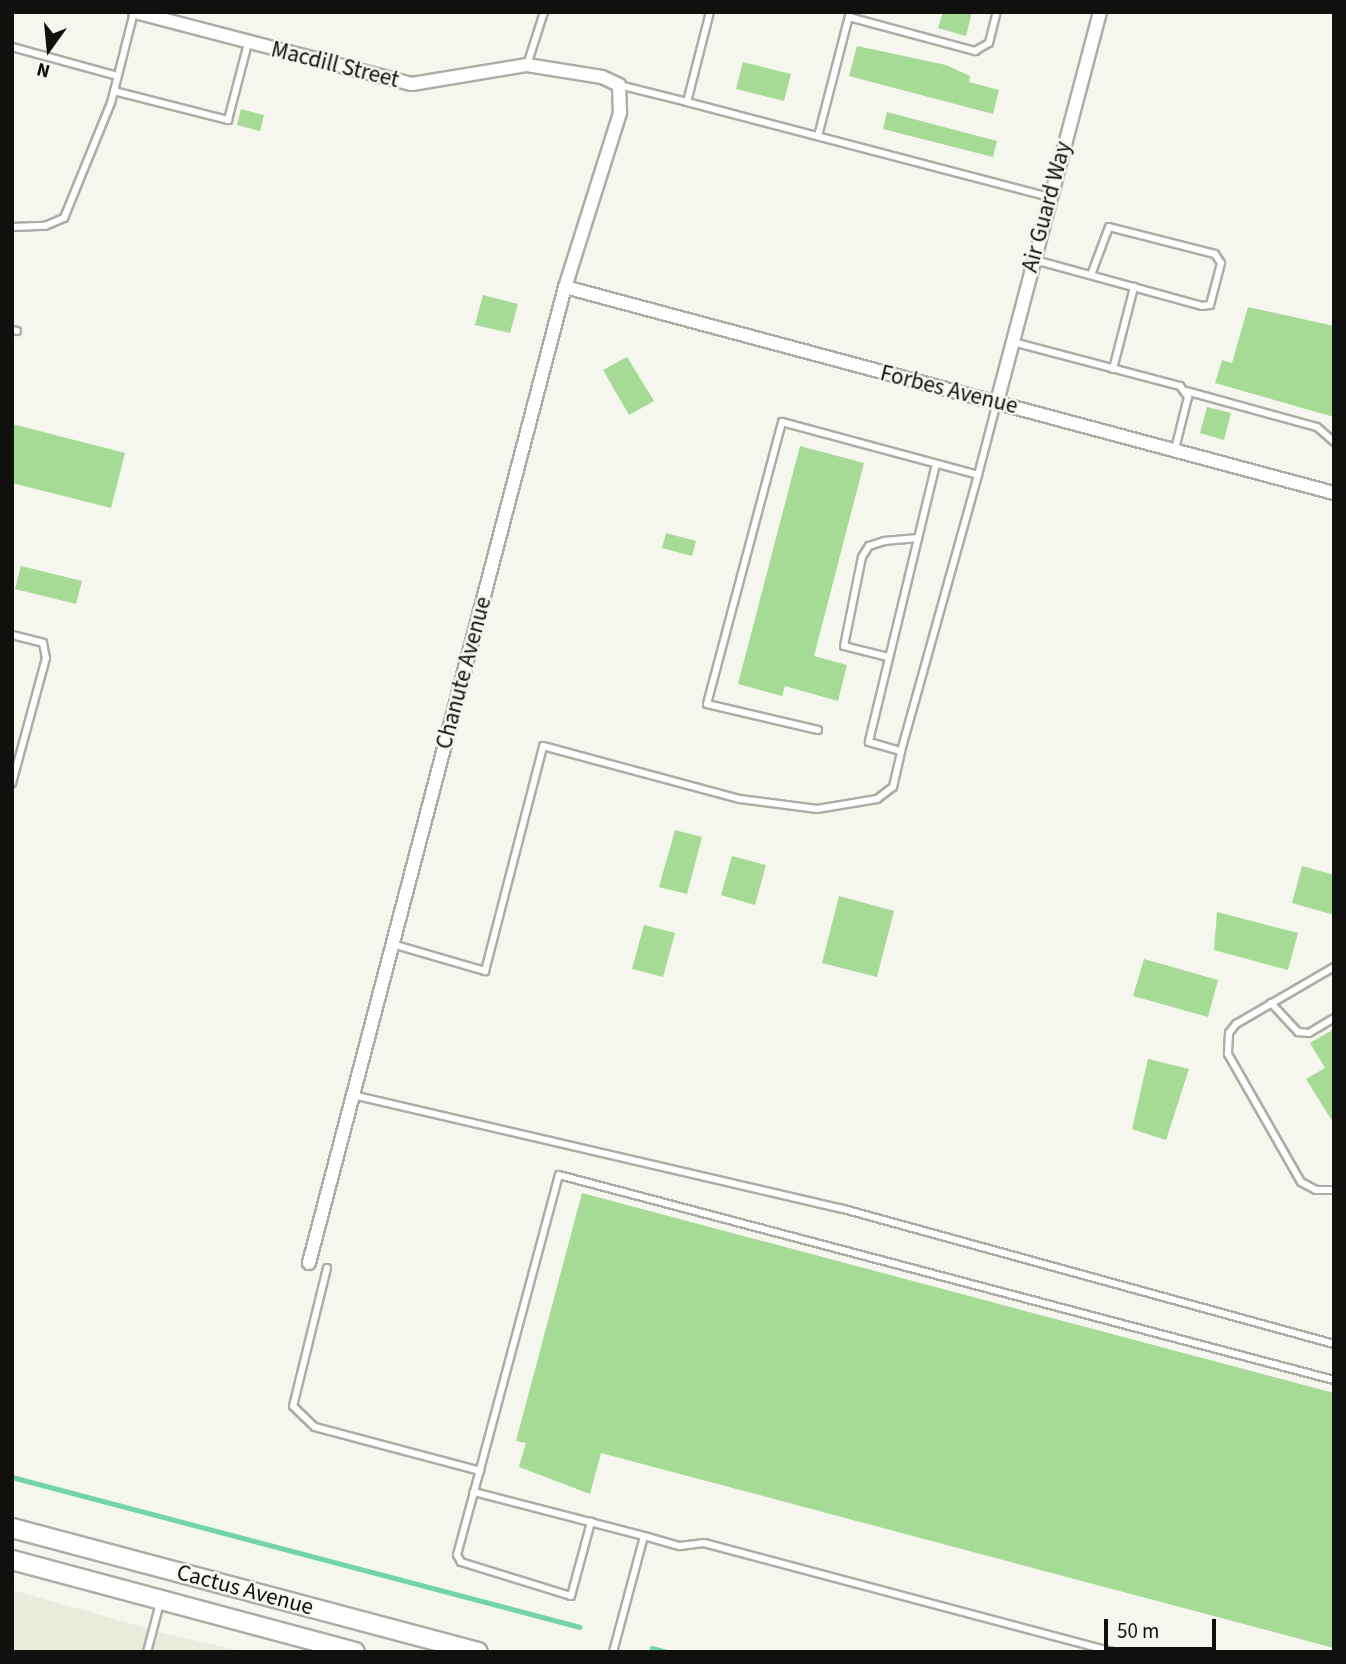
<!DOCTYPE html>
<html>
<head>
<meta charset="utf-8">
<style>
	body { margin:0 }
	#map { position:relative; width:1346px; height:1664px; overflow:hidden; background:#f5f6ee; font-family:"Source Sans 3",sans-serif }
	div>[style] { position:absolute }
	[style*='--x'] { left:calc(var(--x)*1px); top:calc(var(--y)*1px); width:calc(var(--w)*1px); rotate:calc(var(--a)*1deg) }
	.built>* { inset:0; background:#eaebdc }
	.stream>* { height:4.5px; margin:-2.25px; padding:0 2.25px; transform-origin:2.25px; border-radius:2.25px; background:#72d4ab }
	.building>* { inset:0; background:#a5db94 }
	.roads { filter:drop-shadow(2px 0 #acada6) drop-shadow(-2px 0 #acada6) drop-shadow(0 2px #acada6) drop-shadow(0 -2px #acada6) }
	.service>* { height:6px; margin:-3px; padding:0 3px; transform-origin:3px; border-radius:3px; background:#fff }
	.minor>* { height:12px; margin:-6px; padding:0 6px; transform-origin:6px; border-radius:6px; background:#fff }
	.secondary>* { height:18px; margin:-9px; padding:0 9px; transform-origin:9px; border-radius:9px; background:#fff }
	span { translate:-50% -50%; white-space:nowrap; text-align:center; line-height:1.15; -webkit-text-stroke:5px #f5f6ee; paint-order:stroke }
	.street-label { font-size:23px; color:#10100e }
	.frame { position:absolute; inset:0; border:14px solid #10100e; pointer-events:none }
	.north { position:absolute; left:14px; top:14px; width:70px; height:70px; -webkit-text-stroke:5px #f5f6ee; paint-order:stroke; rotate:195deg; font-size:19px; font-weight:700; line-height:28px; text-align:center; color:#10100e }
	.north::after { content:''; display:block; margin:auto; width:24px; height:32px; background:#10100e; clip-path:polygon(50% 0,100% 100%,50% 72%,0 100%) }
	.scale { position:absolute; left:1104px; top:1619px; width:112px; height:32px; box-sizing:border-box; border:4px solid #10100e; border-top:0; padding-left:9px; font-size:21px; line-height:24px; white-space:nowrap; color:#10100e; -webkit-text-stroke:5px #f5f6ee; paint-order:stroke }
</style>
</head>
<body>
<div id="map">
	<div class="built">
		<div style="clip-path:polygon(12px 1590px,171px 1635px,244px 1652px,12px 1652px)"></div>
	</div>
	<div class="stream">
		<div style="--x:12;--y:1477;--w:587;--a:14.79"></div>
		<div style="--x:652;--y:1648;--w:16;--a:15"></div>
	</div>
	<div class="building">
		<div style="clip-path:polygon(943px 12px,972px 12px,966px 36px,938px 28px)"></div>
		<div style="clip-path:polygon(857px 46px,946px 65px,970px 76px,969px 82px,999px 90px,993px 114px,849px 76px)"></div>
		<div style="clip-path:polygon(743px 62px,791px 74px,784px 101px,736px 89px)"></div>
		<div style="clip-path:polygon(241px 109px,264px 115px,260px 131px,237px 125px)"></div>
		<div style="clip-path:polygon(887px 112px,997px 141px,993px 157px,883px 129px)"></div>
		<div style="clip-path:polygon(483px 295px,518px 304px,510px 333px,475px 325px)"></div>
		<div style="clip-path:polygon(1248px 307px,1334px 326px,1334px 417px,1215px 383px,1222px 360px,1232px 363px)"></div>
		<div style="clip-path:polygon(627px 357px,654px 401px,629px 415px,603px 370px)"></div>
		<div style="clip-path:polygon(1207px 407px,1231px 413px,1224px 440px,1200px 433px)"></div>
		<div style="clip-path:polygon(12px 424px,125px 453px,111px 508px,12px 483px)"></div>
		<div style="clip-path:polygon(800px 446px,864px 463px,814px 656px,847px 665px,838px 701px,785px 686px,782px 696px,738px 684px)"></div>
		<div style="clip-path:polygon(666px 533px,696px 541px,692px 556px,662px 548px)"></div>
		<div style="clip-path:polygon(21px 566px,82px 581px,76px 604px,15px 589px)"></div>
		<div style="clip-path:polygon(675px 830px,702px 837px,687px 894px,659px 887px)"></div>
		<div style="clip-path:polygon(732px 856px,766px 865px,755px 905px,721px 895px)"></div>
		<div style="clip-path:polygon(1302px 866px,1334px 875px,1334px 915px,1292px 903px)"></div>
		<div style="clip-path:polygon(839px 896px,894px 911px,877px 977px,822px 963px)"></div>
		<div style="clip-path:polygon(1217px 912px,1298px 933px,1288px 970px,1214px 950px)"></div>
		<div style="clip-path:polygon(644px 925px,675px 933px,663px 977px,632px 969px)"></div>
		<div style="clip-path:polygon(1144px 959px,1218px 980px,1208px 1017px,1133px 996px)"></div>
		<div style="clip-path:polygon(1334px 1029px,1334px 1124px,1306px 1079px,1325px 1068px,1310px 1043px)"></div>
		<div style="clip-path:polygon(1148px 1059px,1189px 1069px,1166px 1140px,1132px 1129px)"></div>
		<div style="clip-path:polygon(582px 1193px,1334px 1393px,1334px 1648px,601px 1453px,590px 1494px,519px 1467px,526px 1443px,516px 1441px)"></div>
	</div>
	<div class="roads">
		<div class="service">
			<div style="--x:849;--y:17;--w:131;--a:15.1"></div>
			<div style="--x:975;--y:51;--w:16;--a:-30"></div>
			<div style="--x:989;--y:43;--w:32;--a:-76"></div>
			<div style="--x:12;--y:47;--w:109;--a:15.4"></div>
			<div style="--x:527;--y:65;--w:56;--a:-72.2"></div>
			<div style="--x:619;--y:85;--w:70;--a:14"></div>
			<div style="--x:687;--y:102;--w:93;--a:-75.7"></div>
			<div style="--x:114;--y:91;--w:118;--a:14.3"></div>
			<div style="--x:228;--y:120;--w:80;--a:-75.4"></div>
			<div style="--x:687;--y:102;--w:375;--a:14.7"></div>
			<div style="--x:818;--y:136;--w:128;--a:-75.5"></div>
			<div style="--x:12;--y:227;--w:33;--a:-2"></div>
			<div style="--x:45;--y:226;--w:21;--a:-23"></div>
			<div style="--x:64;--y:218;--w:124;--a:-67.8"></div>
			<div style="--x:111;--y:103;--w:94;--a:-75.8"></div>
			<div style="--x:1035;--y:260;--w:173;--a:15.4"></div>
			<div style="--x:1202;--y:306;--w:8;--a:-7"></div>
			<div style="--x:1210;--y:305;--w:43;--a:-75.3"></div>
			<div style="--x:1221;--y:263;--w:11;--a:-124"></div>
			<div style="--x:1215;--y:254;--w:109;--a:-165.7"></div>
			<div style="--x:1109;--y:227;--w:51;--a:110.6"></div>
			<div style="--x:12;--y:330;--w:5;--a:11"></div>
			<div style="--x:1013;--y:342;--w:173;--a:14.8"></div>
			<div style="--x:1180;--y:386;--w:14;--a:54"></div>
			<div style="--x:1188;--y:397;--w:54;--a:104"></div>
			<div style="--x:1113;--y:369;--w:85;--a:-75.6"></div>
			<div style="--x:1186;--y:391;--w:136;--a:15.4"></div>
			<div style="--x:1317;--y:427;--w:23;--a:41"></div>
			<div style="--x:936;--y:464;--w:286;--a:103.6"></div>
			<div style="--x:869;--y:742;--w:33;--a:16"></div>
			<div style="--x:901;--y:751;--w:287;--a:-74.4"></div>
			<div style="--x:12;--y:635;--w:32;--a:14"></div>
			<div style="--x:43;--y:643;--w:15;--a:79"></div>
			<div style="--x:46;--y:658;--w:130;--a:105.2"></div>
			<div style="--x:888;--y:657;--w:45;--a:-166"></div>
			<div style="--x:844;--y:646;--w:91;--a:-78.6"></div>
			<div style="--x:862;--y:557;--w:13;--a:-58"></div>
			<div style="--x:869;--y:546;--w:16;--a:-18"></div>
			<div style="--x:884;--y:541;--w:34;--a:-5"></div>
			<div style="--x:818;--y:730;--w:114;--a:-166.8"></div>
			<div style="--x:707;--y:704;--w:292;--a:-75.1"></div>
			<div style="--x:782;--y:422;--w:203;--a:15.1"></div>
			<div style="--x:978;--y:475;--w:75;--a:-75.4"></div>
			<div style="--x:392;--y:944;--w:97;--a:16.2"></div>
			<div style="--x:485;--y:971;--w:232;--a:-75.5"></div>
			<div style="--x:543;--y:746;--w:204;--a:15.1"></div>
			<div style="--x:740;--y:799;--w:78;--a:7.4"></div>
			<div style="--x:817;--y:809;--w:61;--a:-9.5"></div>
			<div style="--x:877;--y:799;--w:20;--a:-37"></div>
			<div style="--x:893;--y:787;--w:37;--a:-77"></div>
			<div style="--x:1334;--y:967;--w:113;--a:149.8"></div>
			<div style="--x:1236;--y:1024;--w:11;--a:128"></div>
			<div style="--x:1229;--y:1033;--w:21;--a:93"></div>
			<div style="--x:1228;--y:1054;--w:147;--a:60.3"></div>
			<div style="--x:1301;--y:1182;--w:17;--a:28"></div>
			<div style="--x:1316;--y:1190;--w:18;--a:0"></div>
			<div style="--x:1271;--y:1003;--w:40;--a:47"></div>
			<div style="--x:1298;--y:1032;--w:11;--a:5"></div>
			<div style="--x:1309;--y:1033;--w:29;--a:-31"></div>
			<div style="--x:353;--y:1095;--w:500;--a:13.1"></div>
			<div style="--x:840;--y:1208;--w:512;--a:15.39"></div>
			<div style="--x:327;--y:1268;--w:142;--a:103.8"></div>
			<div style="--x:293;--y:1406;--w:30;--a:44"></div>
			<div style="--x:315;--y:1427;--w:171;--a:14.9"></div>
			<div style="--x:474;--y:1492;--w:65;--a:105.1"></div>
			<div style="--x:457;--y:1555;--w:8;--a:60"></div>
			<div style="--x:461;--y:1562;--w:115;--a:17.2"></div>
			<div style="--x:571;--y:1596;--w:77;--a:-74.9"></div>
			<div style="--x:644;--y:1536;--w:37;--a:16"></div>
			<div style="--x:680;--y:1546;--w:24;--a:-7"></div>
			<div style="--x:704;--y:1543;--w:424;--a:14.9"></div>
			<div style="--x:147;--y:1652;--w:51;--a:-75.1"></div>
			<div style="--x:613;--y:1652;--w:120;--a:-75"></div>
			<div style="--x:644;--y:1536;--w:176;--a:-165.5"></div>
			<div style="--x:474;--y:1492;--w:328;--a:-75"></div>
			<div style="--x:559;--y:1175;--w:802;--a:14.82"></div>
		</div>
		<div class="minor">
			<div style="--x:135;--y:12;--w:286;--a:14.6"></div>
			<div style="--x:412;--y:84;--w:117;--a:-9.4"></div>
			<div style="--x:527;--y:65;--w:76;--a:9.1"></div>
			<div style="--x:602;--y:77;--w:19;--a:25"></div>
			<div style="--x:619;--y:85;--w:28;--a:88"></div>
			<div style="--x:620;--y:113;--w:182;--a:107.5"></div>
			<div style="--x:565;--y:287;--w:1009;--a:104.7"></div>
			<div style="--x:565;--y:287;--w:796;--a:15"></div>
			<div style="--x:997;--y:402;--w:403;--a:-75.2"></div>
		</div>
		<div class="secondary">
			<div style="--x:12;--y:1528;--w:482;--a:14.9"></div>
			<div style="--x:12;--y:1560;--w:355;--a:15"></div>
		</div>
	</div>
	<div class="street-label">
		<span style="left:335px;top:65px;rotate:14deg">Macdill Street</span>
		<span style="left:1047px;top:207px;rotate:-75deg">Air Guard Way</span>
		<span style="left:949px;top:390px;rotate:14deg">Forbes Avenue</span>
		<span style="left:464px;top:673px;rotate:-75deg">Chanute Avenue</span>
		<span style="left:245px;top:1590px;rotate:15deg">Cactus Avenue</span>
	</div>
	<div class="frame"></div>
	<div class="north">N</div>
	<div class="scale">50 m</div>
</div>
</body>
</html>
